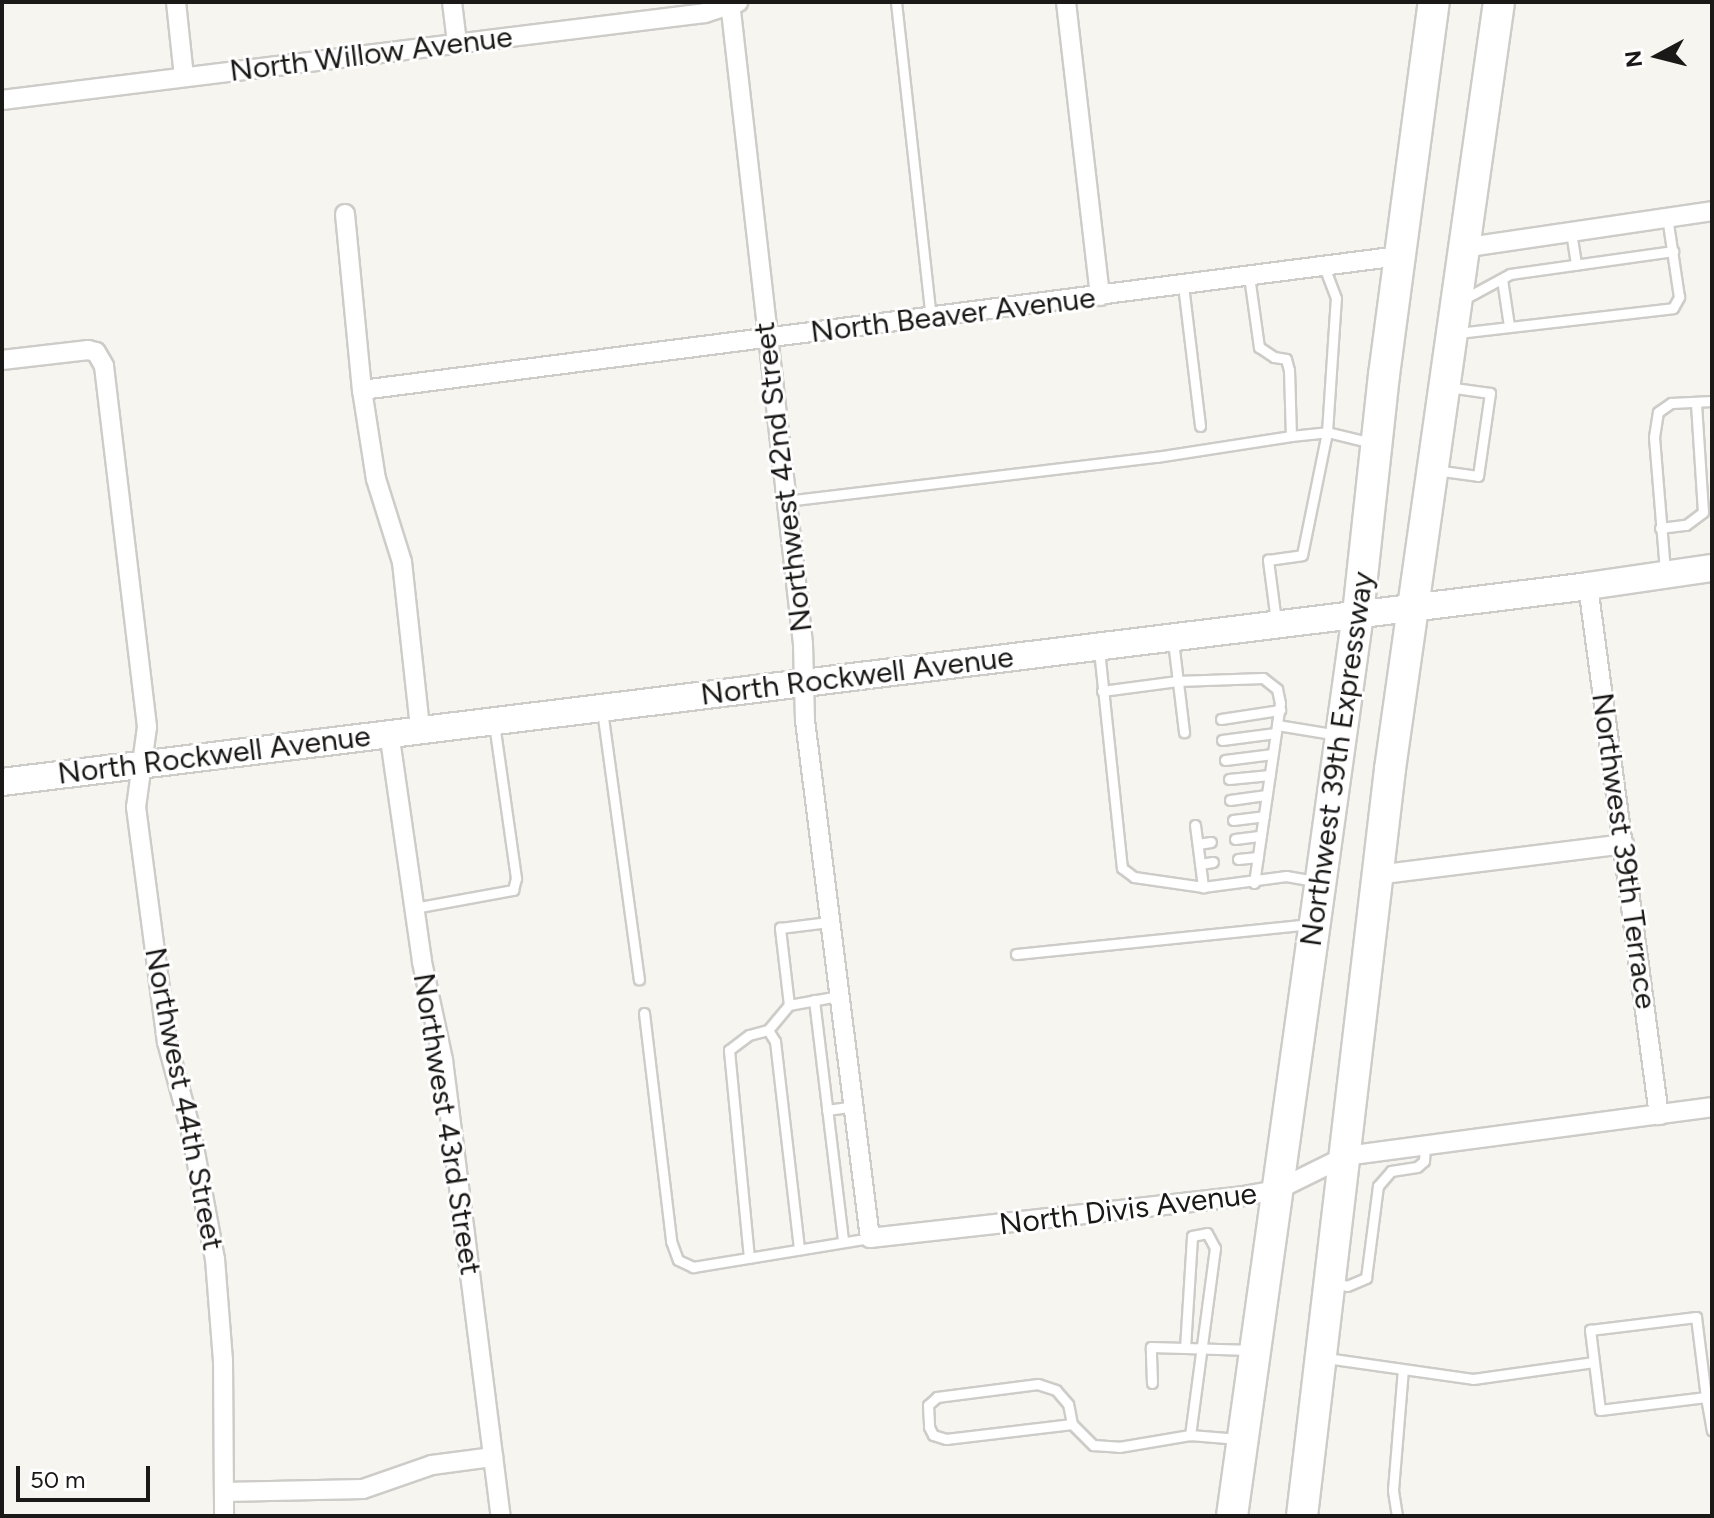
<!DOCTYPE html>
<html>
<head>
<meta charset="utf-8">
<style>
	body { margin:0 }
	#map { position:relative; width:1714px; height:1518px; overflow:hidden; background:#f6f5f0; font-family:Figtree,sans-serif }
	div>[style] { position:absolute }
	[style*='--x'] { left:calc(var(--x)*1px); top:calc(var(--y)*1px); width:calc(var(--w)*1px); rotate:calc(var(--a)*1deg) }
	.roads { filter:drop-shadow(2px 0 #cdccc8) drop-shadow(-2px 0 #cdccc8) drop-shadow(0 2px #cdccc8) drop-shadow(0 -2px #cdccc8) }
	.service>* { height:9px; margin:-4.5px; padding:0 4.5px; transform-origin:4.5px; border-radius:4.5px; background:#fff }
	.minor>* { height:18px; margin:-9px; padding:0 9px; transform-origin:9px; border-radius:9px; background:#fff }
	.secondary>* { height:26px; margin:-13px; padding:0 13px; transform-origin:13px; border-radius:13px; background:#fff }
	.trunk>* { height:30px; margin:-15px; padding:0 15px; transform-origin:15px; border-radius:15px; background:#fff }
	span { translate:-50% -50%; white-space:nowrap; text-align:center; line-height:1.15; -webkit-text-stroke:6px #fff; paint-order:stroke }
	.street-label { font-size:30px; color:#1a1918 }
	.frame { position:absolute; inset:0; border:4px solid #1a1918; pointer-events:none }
	.north { position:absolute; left:1618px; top:16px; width:80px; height:80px; -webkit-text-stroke:6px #fff; paint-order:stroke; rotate:263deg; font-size:22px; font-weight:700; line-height:32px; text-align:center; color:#1a1918 }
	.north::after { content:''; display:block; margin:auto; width:28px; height:36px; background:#1a1918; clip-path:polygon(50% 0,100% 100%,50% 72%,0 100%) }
	.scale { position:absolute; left:16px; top:1466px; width:134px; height:36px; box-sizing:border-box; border:4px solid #1a1918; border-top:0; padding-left:10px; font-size:24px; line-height:28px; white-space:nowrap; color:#1a1918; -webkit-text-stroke:6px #fff; paint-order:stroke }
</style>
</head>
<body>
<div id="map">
	<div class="roads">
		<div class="service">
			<div style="--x:896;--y:2;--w:319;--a:83.7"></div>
			<div style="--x:1571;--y:232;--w:33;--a:81"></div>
			<div style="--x:1249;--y:276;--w:72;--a:82"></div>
			<div style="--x:1259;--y:347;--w:18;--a:34"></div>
			<div style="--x:1274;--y:357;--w:12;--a:9"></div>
			<div style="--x:1286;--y:359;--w:11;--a:75"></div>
			<div style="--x:1289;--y:370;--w:66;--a:88.3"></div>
			<div style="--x:1502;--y:279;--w:48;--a:81.5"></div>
			<div style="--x:1183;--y:285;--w:142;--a:83.1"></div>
			<div style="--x:1464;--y:299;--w:52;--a:-28.5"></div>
			<div style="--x:1510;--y:274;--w:165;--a:-8"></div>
			<div style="--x:1458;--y:333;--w:216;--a:-6.6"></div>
			<div style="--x:1673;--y:308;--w:13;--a:-61"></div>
			<div style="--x:1679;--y:297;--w:81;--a:-98.5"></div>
			<div style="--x:1435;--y:470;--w:43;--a:7.9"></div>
			<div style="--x:1478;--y:476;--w:84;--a:-81.8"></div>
			<div style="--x:1490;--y:393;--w:42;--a:-171.9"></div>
			<div style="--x:786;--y:501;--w:373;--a:-6.8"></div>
			<div style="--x:1156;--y:457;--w:137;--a:-8.8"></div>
			<div style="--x:1291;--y:436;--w:36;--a:-6"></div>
			<div style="--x:1327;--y:432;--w:46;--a:13.7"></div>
			<div style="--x:1660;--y:528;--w:26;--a:-7"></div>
			<div style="--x:1686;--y:525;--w:21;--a:-37"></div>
			<div style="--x:1703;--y:512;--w:109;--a:-93.7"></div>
			<div style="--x:1665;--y:571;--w:134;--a:-94.7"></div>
			<div style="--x:1654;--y:437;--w:25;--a:-81"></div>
			<div style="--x:1658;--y:412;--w:16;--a:-35"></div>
			<div style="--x:1671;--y:403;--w:41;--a:-2.8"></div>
			<div style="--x:1276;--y:621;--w:62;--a:-97.5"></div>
			<div style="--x:1268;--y:560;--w:34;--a:-8"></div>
			<div style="--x:1302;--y:555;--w:126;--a:-78.5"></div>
			<div style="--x:1327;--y:432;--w:134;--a:-86.2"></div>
			<div style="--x:1336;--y:298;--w:33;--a:-111"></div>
			<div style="--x:1173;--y:641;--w:92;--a:83.1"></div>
			<div style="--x:1099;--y:650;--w:219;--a:84"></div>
			<div style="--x:1122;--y:868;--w:15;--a:37"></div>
			<div style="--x:1134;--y:877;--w:70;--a:8.2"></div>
			<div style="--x:1203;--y:887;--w:84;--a:-7.5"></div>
			<div style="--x:1286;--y:876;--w:29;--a:10"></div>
			<div style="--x:1102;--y:691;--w:76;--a:-7.6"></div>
			<div style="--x:1177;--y:681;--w:86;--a:-2"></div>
			<div style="--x:1263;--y:678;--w:18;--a:38"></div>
			<div style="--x:1277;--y:689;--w:14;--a:78"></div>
			<div style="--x:1280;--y:703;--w:22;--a:98"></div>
			<div style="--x:602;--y:710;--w:272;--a:82.2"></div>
			<div style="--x:1221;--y:719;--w:60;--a:-8.7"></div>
			<div style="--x:1222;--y:740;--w:54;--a:-7.4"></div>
			<div style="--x:1225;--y:760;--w:48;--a:-7.1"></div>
			<div style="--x:1229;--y:779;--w:41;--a:-5.6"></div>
			<div style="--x:1230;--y:800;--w:37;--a:-8"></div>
			<div style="--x:1233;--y:820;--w:31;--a:-7"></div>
			<div style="--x:1195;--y:825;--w:63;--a:82.6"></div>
			<div style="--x:1235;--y:839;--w:26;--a:-7"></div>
			<div style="--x:1198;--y:844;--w:13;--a:-9"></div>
			<div style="--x:1238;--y:859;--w:20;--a:-6"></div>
			<div style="--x:1200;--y:864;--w:13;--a:-9"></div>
			<div style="--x:1254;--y:883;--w:160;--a:-81.7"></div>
			<div style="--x:1277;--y:725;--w:62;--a:9.3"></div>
			<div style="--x:414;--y:908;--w:101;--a:-10.3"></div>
			<div style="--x:513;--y:890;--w:12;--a:-76"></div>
			<div style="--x:516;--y:878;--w:157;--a:-98.1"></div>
			<div style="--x:1016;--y:954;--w:297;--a:-5.8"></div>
			<div style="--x:814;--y:1000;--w:242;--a:83.1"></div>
			<div style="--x:789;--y:1005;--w:78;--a:-96.7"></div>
			<div style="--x:780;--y:928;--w:49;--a:-7"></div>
			<div style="--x:644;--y:1013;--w:230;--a:83.2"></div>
			<div style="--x:671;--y:1241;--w:20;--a:70"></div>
			<div style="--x:678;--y:1260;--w:17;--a:25"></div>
			<div style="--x:693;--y:1267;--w:179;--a:-9.3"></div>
			<div style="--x:768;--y:1030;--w:13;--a:58"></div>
			<div style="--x:775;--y:1041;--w:209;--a:83.4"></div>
			<div style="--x:827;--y:1110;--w:27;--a:-8"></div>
			<div style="--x:749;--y:1258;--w:209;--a:-95.5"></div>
			<div style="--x:729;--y:1050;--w:25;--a:-37"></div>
			<div style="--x:749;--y:1035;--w:20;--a:-15"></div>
			<div style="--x:768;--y:1030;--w:33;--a:-50"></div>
			<div style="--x:789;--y:1005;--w:51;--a:-10.2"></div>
			<div style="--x:1336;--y:1283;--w:11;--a:15"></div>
			<div style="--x:1347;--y:1286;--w:21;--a:-23"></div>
			<div style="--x:1366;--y:1278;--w:93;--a:-82.6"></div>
			<div style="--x:1378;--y:1186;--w:20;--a:-49"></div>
			<div style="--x:1391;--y:1171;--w:26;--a:-9"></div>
			<div style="--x:1417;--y:1167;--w:9;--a:-41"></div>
			<div style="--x:1424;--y:1161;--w:15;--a:-86"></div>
			<div style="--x:1696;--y:1317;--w:81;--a:82.9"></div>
			<div style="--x:1706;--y:1397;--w:107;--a:173"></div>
			<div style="--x:1600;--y:1410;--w:81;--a:-97.1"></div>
			<div style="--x:1590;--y:1330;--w:107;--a:-7"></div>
			<div style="--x:1185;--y:1348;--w:112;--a:-86.4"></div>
			<div style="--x:1192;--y:1236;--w:15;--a:-11"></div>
			<div style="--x:1207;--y:1233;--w:17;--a:62"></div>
			<div style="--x:1215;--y:1248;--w:189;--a:97.6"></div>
			<div style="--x:1190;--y:1435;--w:49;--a:4.7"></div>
			<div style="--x:1326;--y:1358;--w:148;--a:8.1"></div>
			<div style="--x:1473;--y:1379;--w:122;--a:-8"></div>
			<div style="--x:1152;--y:1383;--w:36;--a:-92"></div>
			<div style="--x:1151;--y:1347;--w:101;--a:1.7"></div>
			<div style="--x:1706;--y:1397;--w:34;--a:80"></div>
			<div style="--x:1072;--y:1424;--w:20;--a:-101"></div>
			<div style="--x:1068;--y:1404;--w:18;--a:-131"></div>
			<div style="--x:1056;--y:1390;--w:19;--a:-162"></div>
			<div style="--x:1038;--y:1384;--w:102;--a:172.7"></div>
			<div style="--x:937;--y:1397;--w:12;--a:138"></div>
			<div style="--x:928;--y:1405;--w:22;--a:87"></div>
			<div style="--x:929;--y:1427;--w:9;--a:63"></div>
			<div style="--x:933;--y:1435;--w:14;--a:17"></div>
			<div style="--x:946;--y:1439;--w:127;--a:-6.8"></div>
			<div style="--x:1072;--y:1424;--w:30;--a:45"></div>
			<div style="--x:1093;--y:1445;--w:26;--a:4"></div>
			<div style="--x:1119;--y:1447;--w:72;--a:-9.6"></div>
			<div style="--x:1397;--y:1516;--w:26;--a:-99"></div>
			<div style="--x:1393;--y:1490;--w:121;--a:-85.3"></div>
		</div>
		<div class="minor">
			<div style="--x:176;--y:2;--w:75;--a:83.9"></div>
			<div style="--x:452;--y:2;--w:41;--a:83"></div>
			<div style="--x:730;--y:2;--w:646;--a:83.51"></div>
			<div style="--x:803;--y:644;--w:76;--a:88.5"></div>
			<div style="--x:805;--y:720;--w:522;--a:82.85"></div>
			<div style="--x:870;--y:1238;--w:375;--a:-6.4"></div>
			<div style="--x:1243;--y:1196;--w:35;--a:-10"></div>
			<div style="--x:1277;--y:1190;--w:77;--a:-26.2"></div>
			<div style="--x:1346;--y:1156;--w:369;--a:-7.6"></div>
			<div style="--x:1066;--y:2;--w:296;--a:83.4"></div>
			<div style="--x:2;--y:100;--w:708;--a:-7.05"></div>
			<div style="--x:705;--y:13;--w:35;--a:-18"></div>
			<div style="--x:345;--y:214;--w:177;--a:84.5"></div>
			<div style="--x:362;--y:390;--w:90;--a:81.1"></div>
			<div style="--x:376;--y:479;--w:87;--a:72.6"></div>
			<div style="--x:402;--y:562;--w:167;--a:83.8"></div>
			<div style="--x:1462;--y:248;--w:253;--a:-8.4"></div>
			<div style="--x:2;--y:360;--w:87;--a:-6.6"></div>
			<div style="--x:88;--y:350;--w:8;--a:14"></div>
			<div style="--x:96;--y:352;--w:16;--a:60"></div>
			<div style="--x:104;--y:366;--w:364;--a:83.2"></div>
			<div style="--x:147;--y:727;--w:81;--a:97.8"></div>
			<div style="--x:136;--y:807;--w:237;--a:82.5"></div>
			<div style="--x:167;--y:1042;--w:92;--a:74.9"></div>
			<div style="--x:191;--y:1131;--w:130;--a:79.4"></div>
			<div style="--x:215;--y:1259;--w:101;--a:85.5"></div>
			<div style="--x:223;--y:1360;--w:156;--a:89.6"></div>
			<div style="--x:362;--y:390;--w:1047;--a:-7.36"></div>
			<div style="--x:1588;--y:586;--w:534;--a:82.36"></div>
			<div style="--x:389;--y:732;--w:232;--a:81.8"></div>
			<div style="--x:422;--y:962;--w:100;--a:77.9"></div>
			<div style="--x:443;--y:1060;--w:460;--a:82.8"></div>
			<div style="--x:1376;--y:875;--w:250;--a:-7.1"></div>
			<div style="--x:224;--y:1492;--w:139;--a:-1.2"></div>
			<div style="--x:363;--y:1489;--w:73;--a:-19.2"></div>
			<div style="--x:432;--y:1465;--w:62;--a:-7.5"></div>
		</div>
		<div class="secondary">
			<div style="--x:2;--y:782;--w:1598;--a:-7.04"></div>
			<div style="--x:1588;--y:586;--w:125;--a:-8.3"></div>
		</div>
		<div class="trunk">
			<div style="--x:1232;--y:1516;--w:911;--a:-82.05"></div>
			<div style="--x:1358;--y:614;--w:240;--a:-83.8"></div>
			<div style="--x:1384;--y:375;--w:376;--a:-82.4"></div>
			<div style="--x:1302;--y:1516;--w:752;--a:-83.28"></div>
			<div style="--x:1390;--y:769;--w:775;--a:-81.91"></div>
		</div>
	</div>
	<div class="street-label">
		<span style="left:371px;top:54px;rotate:-7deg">North Willow Avenue</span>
		<span style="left:953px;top:315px;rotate:-7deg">North Beaver Avenue</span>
		<span style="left:783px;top:477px;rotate:-97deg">Northwest 42nd Street</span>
		<span style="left:857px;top:676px;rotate:-7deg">North Rockwell Avenue</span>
		<span style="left:214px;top:755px;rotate:-7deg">North Rockwell Avenue</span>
		<span style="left:1337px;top:759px;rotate:-82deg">Northwest 39th Expressway</span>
		<span style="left:1624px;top:851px;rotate:82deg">Northwest 39th Terrace</span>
		<span style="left:184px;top:1099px;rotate:79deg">Northwest 44th Street</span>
		<span style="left:447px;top:1124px;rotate:81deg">Northwest 43rd Street</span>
		<span style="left:1128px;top:1209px;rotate:-7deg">North Divis Avenue</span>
	</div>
	<div class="frame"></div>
	<div class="north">N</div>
	<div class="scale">50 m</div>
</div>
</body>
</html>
